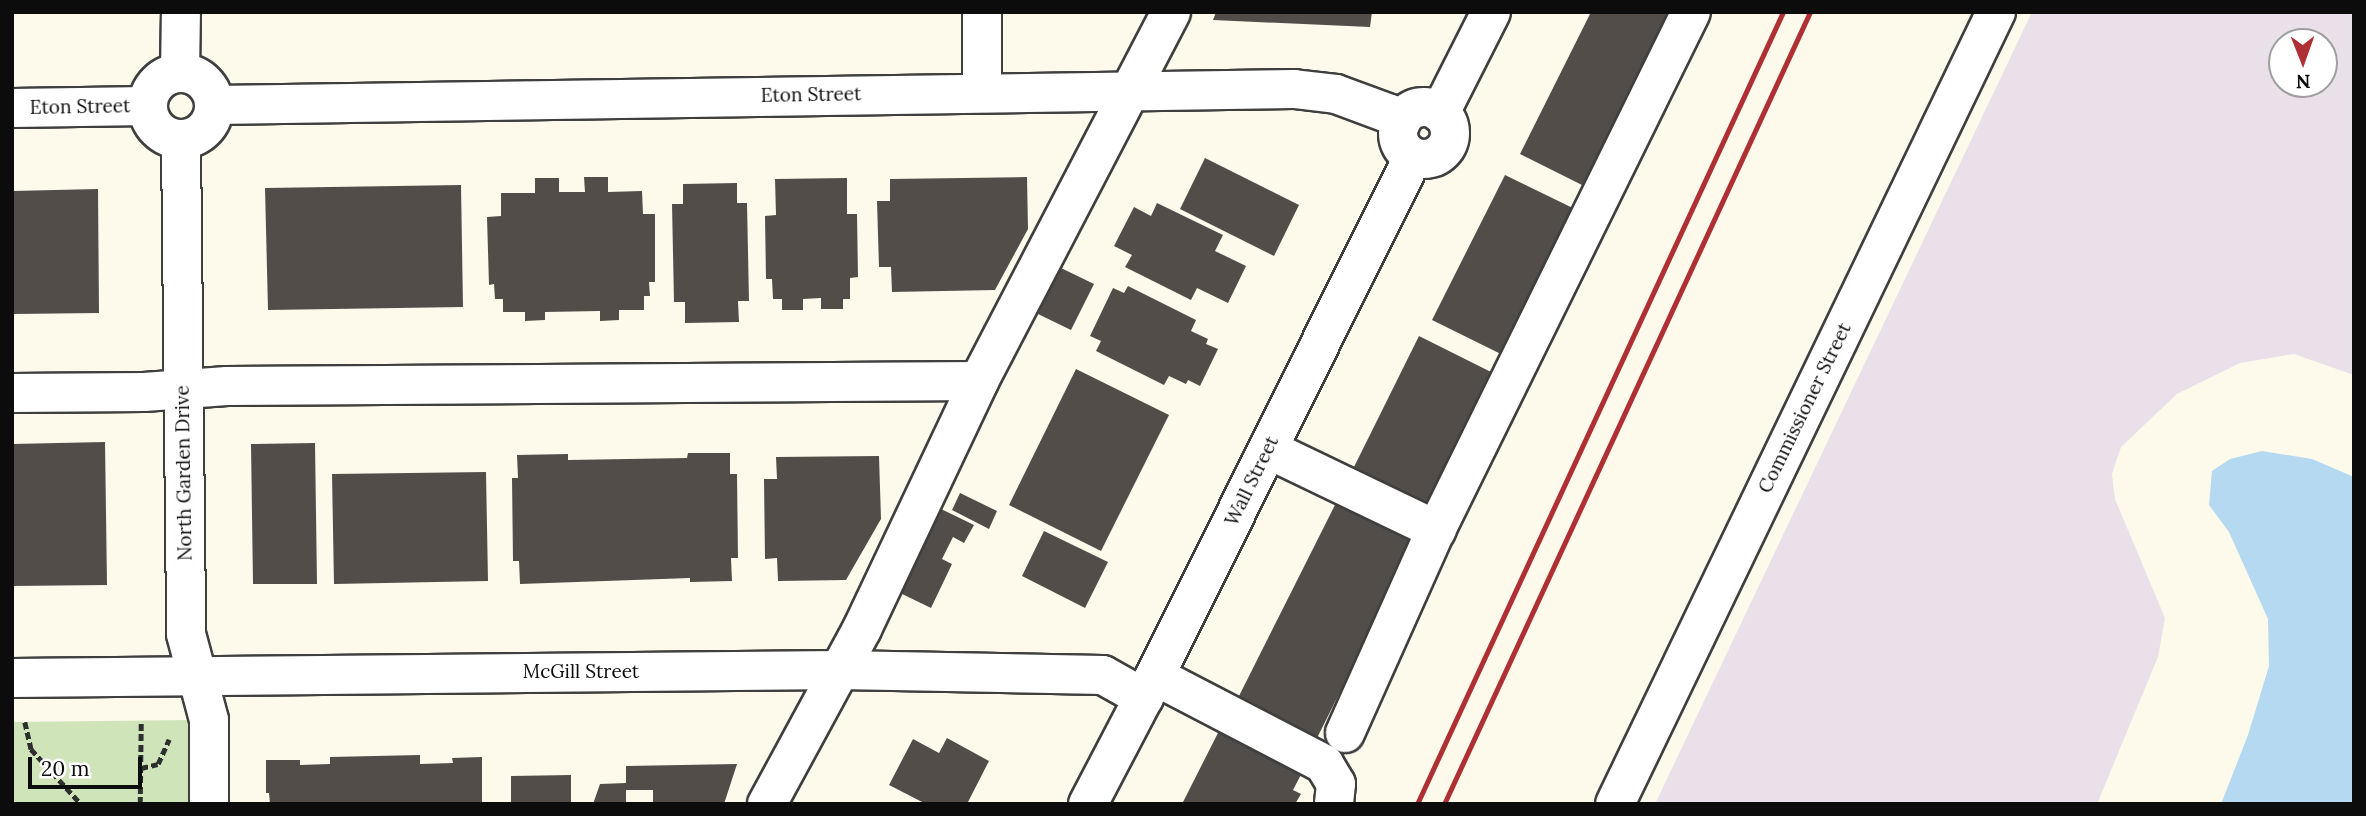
<!DOCTYPE html>
<html>
<head>
<meta charset="utf-8">
<style>
	body { margin:0 }
	#map { position:relative; width:2366px; height:816px; overflow:hidden; background:#fdfaec; font-family:Lora,serif }
	div>[style] { position:absolute }
	[style*='--x'] { left:calc(var(--x)*1px); top:calc(var(--y)*1px); width:calc(var(--w)*1px); rotate:calc(var(--a)*1deg) }
	.industrial>* { inset:0; background:#e9e0ea }
	.green>* { inset:0; background:#cfe4b9 }
	.water>* { inset:0; background:#b5d9f0 }
	.pier>* { inset:0; background:#fdfaec }
	.building>* { inset:0; background:#534d49 }
	.path>* { height:4.5px; margin-top:-2.25px; transform-origin:0; background:repeating-linear-gradient(90deg,#2e2e2e 0 7px,transparent 0 10.5px) }
	.roads { filter:drop-shadow(2px 0 #3f3f3f) drop-shadow(-2px 0 #3f3f3f) drop-shadow(0 2px #3f3f3f) drop-shadow(0 -2px #3f3f3f) }
	.minor>* { height:38px; margin:-19px; padding:0 19px; transform-origin:19px; border-radius:19px; background:#fff }
	.minor>.ring { margin:-19px; padding:0; box-sizing:content-box; background:none; border:38px solid #fff; border-radius:50% }
	.rail>* { height:5px; margin:-2.5px; padding:0 2.5px; transform-origin:2.5px; border-radius:2.5px; background:#af3034 }
	span { translate:-50% -50%; white-space:nowrap; text-align:center; line-height:1.15; -webkit-text-stroke:7px #fff; paint-order:stroke }
	.street-label { font-size:19px; color:#0c0c0c }
	.frame { position:absolute; inset:0; border:14px solid #0c0c0c; pointer-events:none }
	.north { position:absolute; left:2268px; top:28px; width:70px; height:70px; box-sizing:border-box; background:#fff; border:2px solid #9e9e9e; border-radius:50%; rotate:179deg; font-size:19px; font-weight:700; line-height:28px; text-align:center; color:#0c0c0c }
	.north::after { content:''; display:block; margin:auto; width:24px; height:32px; background:#af3034; clip-path:polygon(50% 0,100% 100%,50% 72%,0 100%) }
	.scale { position:absolute; left:28px; top:757px; width:114px; height:32px; box-sizing:border-box; border:4px solid #0c0c0c; border-top:0; padding-left:9px; font-size:21px; line-height:24px; white-space:nowrap; color:#0c0c0c; -webkit-text-stroke:5px #fff; paint-order:stroke }
</style>
</head>
<body>
<div id="map">
	<div class="industrial">
		<div style="clip-path:polygon(evenodd,2032px 12px,2354px 12px,2354px 375px,2294px 354px,2240px 363px,2177px 394px,2121px 447px,2112px 474px,2115px 499px,2165px 618px,2158px 657px,2097px 804px,1655px 804px,2032px 12px,2282px 42px,2324px 42px,2324px 84px,2282px 84px,2282px 42px)"></div>
	</div>
	<div class="green">
		<div style="clip-path:polygon(192px 720px,194px 804px,12px 804px,12px 722px)"></div>
	</div>
	<div class="water">
		<div style="clip-path:polygon(2215px 432px,2354px 440px,2354px 804px,2161px 804px,2210px 702px,2223px 639px,2216px 596px,2189px 506px)"></div>
	</div>
	<div class="pier">
		<div style="clip-path:polygon(2259px 415px,2329px 424px,2354px 436px,2354px 477px,2312px 459px,2262px 451px,2230px 459px,2212px 471px,2209px 505px,2229px 532px,2268px 619px,2269px 666px,2248px 735px,2221px 804px,2157px 804px,2206px 701px,2219px 639px,2213px 596px,2179px 489px,2174px 460px,2213px 429px)"></div>
	</div>
	<div class="building">
		<div style="clip-path:polygon(1216px 12px,1372px 12px,1370px 27px,1213px 20px)"></div>
		<div style="clip-path:polygon(1591px 12px,1681px 12px,1592px 190px,1520px 154px)"></div>
		<div style="clip-path:polygon(1205px 158px,1299px 205px,1274px 256px,1180px 209px)"></div>
		<div style="clip-path:polygon(1505px 175px,1583px 213px,1511px 359px,1432px 320px)"></div>
		<div style="clip-path:polygon(584px 177px,608px 177px,608px 192px,642px 191px,643px 214px,655px 214px,655px 282px,649px 282px,650px 296px,644px 296px,644px 310px,619px 310px,619px 320px,600px 321px,600px 311px,545px 312px,545px 320px,525px 321px,525px 312px,503px 312px,503px 299px,495px 299px,494px 284px,489px 285px,487px 217px,501px 216px,501px 193px,535px 193px,535px 178px,559px 178px,559px 192px,585px 192px)"></div>
		<div style="clip-path:polygon(1027px 177px,1028px 229px,995px 290px,892px 292px,891px 267px,879px 267px,877px 201px,890px 201px,890px 179px)"></div>
		<div style="clip-path:polygon(847px 178px,847px 214px,857px 214px,858px 277px,850px 278px,850px 299px,843px 299px,843px 309px,821px 309px,821px 298px,803px 299px,803px 310px,782px 310px,782px 299px,773px 299px,772px 279px,766px 279px,765px 216px,776px 215px,775px 179px)"></div>
		<div style="clip-path:polygon(737px 183px,737px 203px,747px 203px,749px 301px,738px 301px,739px 322px,685px 323px,685px 302px,674px 302px,672px 204px,683px 204px,683px 184px)"></div>
		<div style="clip-path:polygon(461px 185px,463px 307px,268px 310px,265px 188px)"></div>
		<div style="clip-path:polygon(98px 189px,99px 313px,13px 314px,12px 191px)"></div>
		<div style="clip-path:polygon(1157px 203px,1223px 235px,1215px 251px,1246px 266px,1228px 303px,1197px 288px,1191px 300px,1125px 267px,1132px 255px,1114px 246px,1134px 207px,1151px 216px)"></div>
		<div style="clip-path:polygon(1061px 268px,1094px 284px,1071px 330px,1038px 314px)"></div>
		<div style="clip-path:polygon(1128px 286px,1196px 320px,1191px 331px,1208px 339px,1206px 344px,1218px 349px,1200px 386px,1188px 380px,1186px 384px,1169px 376px,1164px 385px,1096px 351px,1101px 341px,1090px 336px,1113px 288px,1124px 293px)"></div>
		<div style="clip-path:polygon(1419px 336px,1497px 375px,1427px 515px,1349px 477px)"></div>
		<div style="clip-path:polygon(1076px 369px,1169px 415px,1101px 551px,1009px 505px)"></div>
		<div style="clip-path:polygon(105px 442px,107px 585px,12px 586px,12px 444px)"></div>
		<div style="clip-path:polygon(315px 443px,317px 584px,253px 584px,251px 444px)"></div>
		<div style="clip-path:polygon(688px 453px,730px 453px,730px 474px,737px 474px,738px 558px,731px 558px,732px 581px,690px 582px,690px 578px,520px 584px,519px 561px,513px 561px,512px 478px,518px 478px,517px 455px,568px 454px,568px 460px,687px 458px)"></div>
		<div style="clip-path:polygon(879px 456px,881px 519px,846px 580px,778px 581px,777px 558px,765px 559px,764px 479px,777px 479px,776px 457px)"></div>
		<div style="clip-path:polygon(486px 472px,488px 581px,334px 584px,332px 474px)"></div>
		<div style="clip-path:polygon(960px 493px,997px 511px,989px 529px,952px 510px)"></div>
		<div style="clip-path:polygon(1341px 493px,1420px 532px,1317px 738px,1238px 698px)"></div>
		<div style="clip-path:polygon(937px 507px,974px 525px,964px 543px,953px 537px,942px 559px,952px 564px,931px 608px,896px 591px)"></div>
		<div style="clip-path:polygon(1044px 531px,1108px 562px,1085px 608px,1022px 576px)"></div>
		<div style="clip-path:polygon(1222px 725px,1305px 767px,1293px 790px,1301px 794px,1295px 804px,1182px 804px)"></div>
		<div style="clip-path:polygon(947px 738px,989px 761px,967px 804px,926px 804px,889px 785px,913px 739px,939px 753px)"></div>
		<div style="clip-path:polygon(420px 755px,420px 764px,453px 763px,452px 758px,482px 757px,482px 804px,270px 804px,269px 793px,266px 793px,266px 760px,300px 760px,300px 765px,330px 764px,330px 757px)"></div>
		<div style="clip-path:polygon(737px 764px,724px 804px,653px 804px,653px 790px,626px 790px,626px 804px,593px 804px,600px 784px,626px 783px,626px 766px)"></div>
		<div style="clip-path:polygon(571px 775px,571px 804px,511px 804px,511px 776px)"></div>
	</div>
	<div class="path">
		<div style="--x:25;--y:722;--w:28;--a:77"></div>
		<div style="--x:31;--y:749;--w:74;--a:47.7"></div>
		<div style="--x:141;--y:768;--w:17;--a:-13"></div>
		<div style="--x:158;--y:764;--w:27;--a:-66"></div>
		<div style="--x:140;--y:804;--w:83;--a:-89.3"></div>
	</div>
	<div class="roads">
		<div class="minor">
			<div class="ring" style="left:148px;top:73px;width:28px;height:28px"></div>
			<div style="--x:180;--y:73;--w:61;--a:-89.1"></div>
			<div style="--x:982;--y:92;--w:80;--a:-90"></div>
			<div style="--x:215;--y:105;--w:1079;--a:-0.85"></div>
			<div style="--x:1294;--y:89;--w:42;--a:6.8"></div>
			<div style="--x:1336;--y:94;--w:58;--a:20.3"></div>
			<div style="--x:1390;--y:114;--w:14;--a:39"></div>
			<div class="ring" style="left:1398px;top:107px;width:14px;height:14px"></div>
			<div style="--x:12;--y:108;--w:136;--a:-0.8"></div>
			<div style="--x:1440;--y:113;--w:113;--a:-63.2"></div>
			<div style="--x:181;--y:140;--w:494;--a:89.4"></div>
			<div style="--x:186;--y:634;--w:89;--a:75"></div>
			<div style="--x:209;--y:720;--w:84;--a:90"></div>
			<div style="--x:12;--y:393;--w:132;--a:-0.4"></div>
			<div style="--x:144;--y:392;--w:83;--a:-4.1"></div>
			<div style="--x:227;--y:386;--w:752;--a:-0.38"></div>
			<div style="--x:1268;--y:449;--w:187;--a:25.7"></div>
			<div style="--x:1155;--y:676;--w:191;--a:27.5"></div>
			<div style="--x:1324;--y:764;--w:23;--a:59"></div>
			<div style="--x:1336;--y:784;--w:20;--a:96"></div>
			<div style="--x:12;--y:678;--w:827;--a:-0.55"></div>
			<div style="--x:839;--y:670;--w:264;--a:1.1"></div>
			<div style="--x:1103;--y:675;--w:47;--a:29.3"></div>
			<div style="--x:1345;--y:733;--w:222;--a:-65.9"></div>
			<div style="--x:1436;--y:530;--w:577;--a:-63.79"></div>
			<div style="--x:767;--y:804;--w:199;--a:-61.5"></div>
			<div style="--x:862;--y:629;--w:274;--a:-64.7"></div>
			<div style="--x:979;--y:381;--w:416;--a:-62.5"></div>
			<div style="--x:1088;--y:804;--w:144;--a:-62.4"></div>
			<div style="--x:1155;--y:676;--w:580;--a:-63.57"></div>
			<div style="--x:1615;--y:804;--w:879;--a:-64.31"></div>
		</div>
	</div>
	<div class="rail">
		<div style="--x:1417;--y:804;--w:872;--a:-65.2"></div>
		<div style="--x:1444;--y:804;--w:872;--a:-65.2"></div>
	</div>
	<div class="street-label">
		<span style="left:811px;top:95px;rotate:-1deg">Eton Street</span>
		<span style="left:80px;top:107px;rotate:-1deg">Eton Street</span>
		<span style="left:1805px;top:408px;rotate:-64deg">Commissioner Street</span>
		<span style="left:184px;top:473px;rotate:-91deg">North Garden Drive</span>
		<span style="left:1252px;top:481px;rotate:-64deg">Wall Street</span>
		<span style="left:581px;top:672px">McGill Street</span>
	</div>
	<div class="frame"></div>
	<div class="north">N</div>
	<div class="scale">20 m</div>
</div>
</body>
</html>
